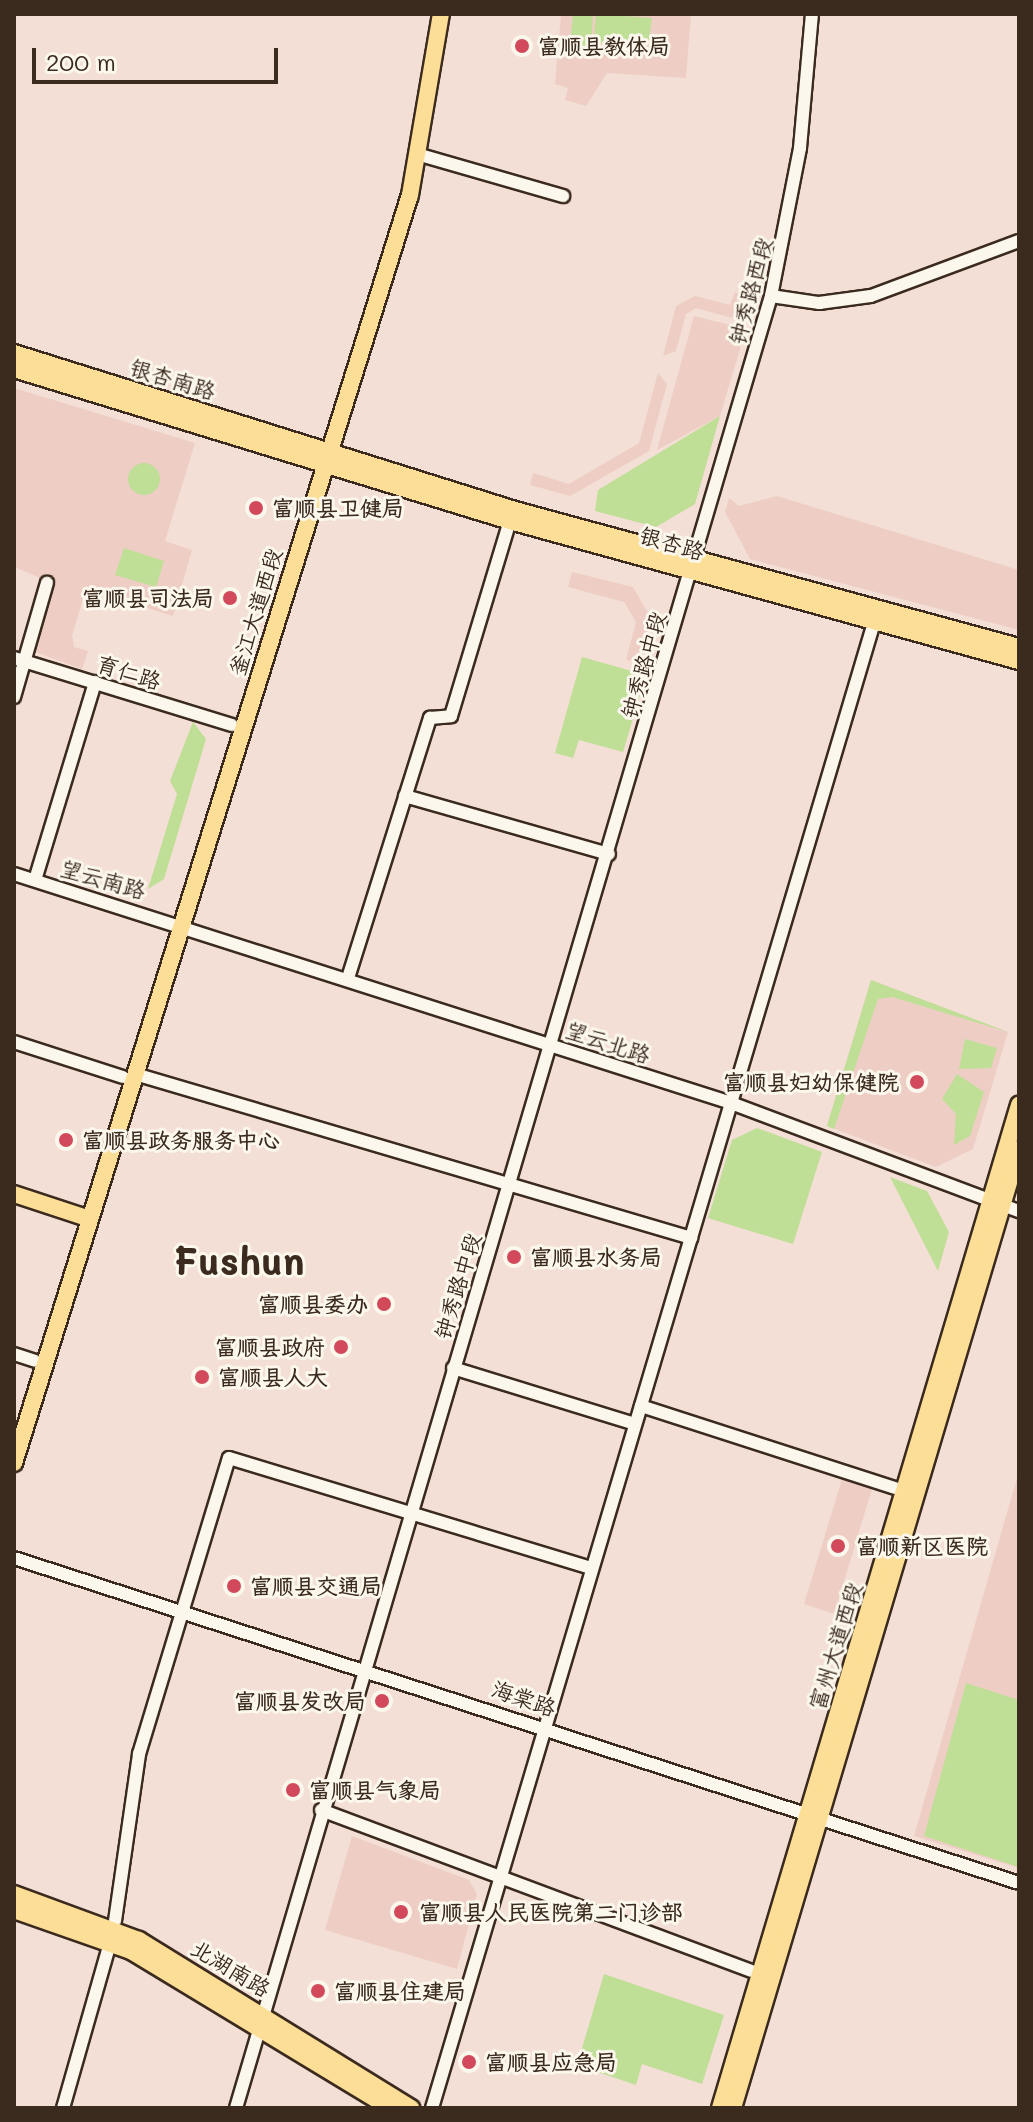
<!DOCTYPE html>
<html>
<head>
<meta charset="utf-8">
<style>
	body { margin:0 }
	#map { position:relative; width:1033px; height:2122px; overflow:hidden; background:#f3dfd5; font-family:Mali,"LXGW WenKai TC",sans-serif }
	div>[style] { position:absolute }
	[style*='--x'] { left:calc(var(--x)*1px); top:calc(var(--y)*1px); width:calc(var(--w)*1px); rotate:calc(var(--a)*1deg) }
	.built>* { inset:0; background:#eecec4 }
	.green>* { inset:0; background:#bfde96 }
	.round { border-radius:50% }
	.roads { filter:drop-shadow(2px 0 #3b2a1e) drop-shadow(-2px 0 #3b2a1e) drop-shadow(0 2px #3b2a1e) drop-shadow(0 -2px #3b2a1e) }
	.minor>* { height:12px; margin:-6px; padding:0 6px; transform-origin:6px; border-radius:6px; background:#fbf7ec }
	.major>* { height:16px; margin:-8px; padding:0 8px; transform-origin:8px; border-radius:8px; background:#fcde96 }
	.dots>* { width:22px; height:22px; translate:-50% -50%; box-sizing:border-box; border:4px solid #fbf7ec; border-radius:50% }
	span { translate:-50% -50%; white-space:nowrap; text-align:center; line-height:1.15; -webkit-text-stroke:6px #fbf7ec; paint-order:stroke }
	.poi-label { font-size:22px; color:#3b2a1e; font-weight:700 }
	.left { translate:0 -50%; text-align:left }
	.right { translate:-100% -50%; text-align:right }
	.street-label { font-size:22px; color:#3b2a1e }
	.town-label { font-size:38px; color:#3b2a1e; font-weight:700 }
	.frame { position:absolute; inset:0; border:16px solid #3b2a1e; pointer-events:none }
	.scale { position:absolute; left:32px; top:48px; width:246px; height:36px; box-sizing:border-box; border:4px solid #3b2a1e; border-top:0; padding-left:10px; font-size:24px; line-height:28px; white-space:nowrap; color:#3b2a1e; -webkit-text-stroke:6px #fbf7ec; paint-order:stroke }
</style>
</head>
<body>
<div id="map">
	<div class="built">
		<div style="clip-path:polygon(561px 14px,691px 14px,686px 78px,607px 73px,586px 106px,565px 100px,568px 88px,555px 84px)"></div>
		<div style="clip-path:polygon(735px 292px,747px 295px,743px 309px,732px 318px,696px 308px,686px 314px,676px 351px,663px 356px,676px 306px,695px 296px,730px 305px)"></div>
		<div style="clip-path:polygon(694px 316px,746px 329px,720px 416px,657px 450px)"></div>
		<div style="clip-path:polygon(658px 373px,667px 384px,649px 451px,570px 496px,530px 485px,533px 473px,569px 484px,639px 443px)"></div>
		<div style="clip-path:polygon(14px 388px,195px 443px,165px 541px,192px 550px,173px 616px,86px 589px,72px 636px,74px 647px,88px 651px,82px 669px,35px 652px,55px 584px,14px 567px)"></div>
		<div style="clip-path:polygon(777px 496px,1019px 570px,1019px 630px,750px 559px,725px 512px,729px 498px,739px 506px)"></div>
		<div style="clip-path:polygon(572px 572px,633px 587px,652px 620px,640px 664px,626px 660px,636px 622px,624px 602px,568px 587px)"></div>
		<div style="clip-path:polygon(871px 980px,1008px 1032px,973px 1149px,936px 1167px,827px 1126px)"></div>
		<div style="clip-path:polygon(1019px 1471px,1019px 1868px,914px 1836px)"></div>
		<div style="clip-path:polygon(842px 1479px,872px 1489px,834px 1614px,804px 1604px)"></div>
		<div style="clip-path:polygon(352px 1836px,469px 1880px,477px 1894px,457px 1969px,325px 1930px)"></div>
	</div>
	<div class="green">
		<div style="clip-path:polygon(573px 14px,593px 14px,591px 49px,570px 47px)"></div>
		<div style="clip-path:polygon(596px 14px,652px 18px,649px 41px,638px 49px,604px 46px,594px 37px)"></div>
		<div style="clip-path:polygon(720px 416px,695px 504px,656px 527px,595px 511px,598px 490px)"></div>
		<div class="round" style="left:128px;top:463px;width:32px;height:32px"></div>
		<div style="clip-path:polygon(124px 548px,164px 561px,156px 587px,115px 575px)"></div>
		<div style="clip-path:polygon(582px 657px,646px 675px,623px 752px,579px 740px,573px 758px,555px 753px)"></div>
		<div style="clip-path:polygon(193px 722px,206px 739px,164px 879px,148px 889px,177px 794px,170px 781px)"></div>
		<div style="clip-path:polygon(871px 980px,1008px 1032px,892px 997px,878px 999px,834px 1129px,827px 1126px)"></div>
		<div style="clip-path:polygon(965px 1039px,997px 1048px,991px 1068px,959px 1069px)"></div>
		<div style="clip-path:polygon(957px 1074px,984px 1092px,970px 1136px,954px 1145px,956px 1114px,942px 1099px)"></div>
		<div style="clip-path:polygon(757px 1128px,822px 1152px,793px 1244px,708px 1218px,732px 1140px)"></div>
		<div style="clip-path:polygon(890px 1177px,927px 1191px,949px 1232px,938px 1271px)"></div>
		<div style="clip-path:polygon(966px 1683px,1019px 1700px,1019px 1867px,924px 1836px)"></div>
		<div style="clip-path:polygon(604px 1974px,724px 2015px,702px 2084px,642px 2064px,636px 2085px,577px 2065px)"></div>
	</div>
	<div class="roads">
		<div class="minor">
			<div style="--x:420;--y:155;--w:149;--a:16"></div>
			<div style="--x:771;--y:296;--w:49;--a:8.3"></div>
			<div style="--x:819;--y:303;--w:52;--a:-7.7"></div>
			<div style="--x:871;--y:296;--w:158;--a:-20.4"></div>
			<div style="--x:14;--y:658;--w:228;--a:17.1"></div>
			<div style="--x:14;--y:697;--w:119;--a:-73.9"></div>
			<div style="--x:405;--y:796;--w:212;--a:15.9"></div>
			<div style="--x:14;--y:874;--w:753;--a:17.71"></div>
			<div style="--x:731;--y:1103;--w:308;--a:20.6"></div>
			<div style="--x:35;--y:880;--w:207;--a:-73.1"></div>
			<div style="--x:348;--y:978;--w:273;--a:-72.5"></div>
			<div style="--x:430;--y:718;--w:21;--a:-5"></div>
			<div style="--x:451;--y:716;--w:204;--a:-73.2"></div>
			<div style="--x:14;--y:1042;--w:114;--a:17.8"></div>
			<div style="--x:135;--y:1074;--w:580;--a:16.43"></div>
			<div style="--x:14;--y:1354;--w:22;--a:18"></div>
			<div style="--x:453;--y:1368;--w:190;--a:17.1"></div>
			<div style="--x:641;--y:1406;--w:267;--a:17.9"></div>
			<div style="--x:14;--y:1558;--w:1056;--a:17.92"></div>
			<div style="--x:321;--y:1810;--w:459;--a:20.5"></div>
			<div style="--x:115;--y:1921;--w:169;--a:-81.8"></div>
			<div style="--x:139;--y:1754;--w:309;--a:-73.1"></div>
			<div style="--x:229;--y:1458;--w:379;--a:16.9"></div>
			<div style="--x:63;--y:2108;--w:164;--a:-74.1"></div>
			<div style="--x:236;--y:2108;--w:1889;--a:-73.55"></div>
			<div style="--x:771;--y:296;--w:151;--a:-78.9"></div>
			<div style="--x:800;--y:148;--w:135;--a:-84.9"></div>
			<div style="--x:432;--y:2108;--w:1557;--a:-73.43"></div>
		</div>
		<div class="major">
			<div style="--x:14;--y:353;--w:525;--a:17.4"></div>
			<div style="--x:515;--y:510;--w:522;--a:15.21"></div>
			<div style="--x:14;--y:369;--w:519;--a:17.04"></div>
			<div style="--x:510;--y:521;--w:528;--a:15.38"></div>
			<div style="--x:14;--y:1194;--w:80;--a:18.2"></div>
			<div style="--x:14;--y:1463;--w:1328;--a:-72.66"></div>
			<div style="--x:410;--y:195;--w:184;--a:-80.3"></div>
			<div style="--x:14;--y:1894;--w:133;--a:20.2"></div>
			<div style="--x:139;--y:1940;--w:320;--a:31.7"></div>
			<div style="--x:14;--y:1910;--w:124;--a:19.3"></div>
			<div style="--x:131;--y:1951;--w:303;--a:31.2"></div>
			<div style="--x:720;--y:2108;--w:1047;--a:-73.4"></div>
			<div style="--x:733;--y:2108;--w:1001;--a:-73.39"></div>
		</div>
	</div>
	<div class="dots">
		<div style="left:522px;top:46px;background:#d1495b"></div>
		<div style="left:256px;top:508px;background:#d1495b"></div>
		<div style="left:230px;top:598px;background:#d1495b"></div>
		<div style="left:917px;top:1082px;background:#d1495b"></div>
		<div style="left:66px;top:1140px;background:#d1495b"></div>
		<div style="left:514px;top:1257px;background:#d1495b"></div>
		<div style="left:384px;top:1304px;background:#d1495b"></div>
		<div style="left:341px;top:1347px;background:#d1495b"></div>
		<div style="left:202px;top:1377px;background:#d1495b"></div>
		<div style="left:838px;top:1546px;background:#d1495b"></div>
		<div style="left:234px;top:1586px;background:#d1495b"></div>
		<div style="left:382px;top:1701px;background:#d1495b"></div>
		<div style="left:293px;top:1790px;background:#d1495b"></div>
		<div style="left:401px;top:1912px;background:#d1495b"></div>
		<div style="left:318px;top:1991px;background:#d1495b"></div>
		<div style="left:469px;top:2062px;background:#d1495b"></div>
	</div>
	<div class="poi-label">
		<span class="left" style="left:538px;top:46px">富顺县教体局</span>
		<span class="left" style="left:272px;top:508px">富顺县卫健局</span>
		<span class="right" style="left:214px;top:598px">富顺县司法局</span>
		<span class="right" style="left:899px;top:1082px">富顺县妇幼保健院</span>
		<span class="left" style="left:82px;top:1140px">富顺县政务服务中心</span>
		<span class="left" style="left:530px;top:1257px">富顺县水务局</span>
		<span class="right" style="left:368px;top:1304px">富顺县委办</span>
		<span class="right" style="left:325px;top:1347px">富顺县政府</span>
		<span class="left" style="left:218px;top:1377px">富顺县人大</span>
		<span class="left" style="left:856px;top:1546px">富顺新区医院</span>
		<span class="left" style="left:250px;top:1586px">富顺县交通局</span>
		<span class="right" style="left:366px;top:1701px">富顺县发改局</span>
		<span class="left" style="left:309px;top:1790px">富顺县气象局</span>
		<span class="left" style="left:419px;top:1912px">富顺县人民医院第二门诊部</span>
		<span class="left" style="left:334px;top:1991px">富顺县住建局</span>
		<span class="left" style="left:485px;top:2062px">富顺县应急局</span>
	</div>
	<div class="street-label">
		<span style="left:750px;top:291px;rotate:-75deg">钟秀路西段</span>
		<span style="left:173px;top:379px;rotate:17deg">银杏南路</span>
		<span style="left:672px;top:543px;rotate:16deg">银杏路</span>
		<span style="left:255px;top:612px;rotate:-73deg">釜江大道西段</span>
		<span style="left:643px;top:665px;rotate:-74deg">钟秀路中段</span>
		<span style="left:129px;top:672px;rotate:17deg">育仁路</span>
		<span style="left:103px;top:879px;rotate:16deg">望云南路</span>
		<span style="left:608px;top:1042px;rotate:18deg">望云北路</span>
		<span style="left:457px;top:1286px;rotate:-73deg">钟秀路中段</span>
		<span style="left:835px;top:1646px;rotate:-73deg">富州大道西段</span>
		<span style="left:524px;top:1698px;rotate:19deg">海棠路</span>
		<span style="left:231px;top:1968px;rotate:31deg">北湖南路</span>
	</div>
	<div class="town-label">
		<span style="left:239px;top:1261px">Fushun</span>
	</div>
	<div class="frame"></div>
	<div class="scale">200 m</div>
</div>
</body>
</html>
